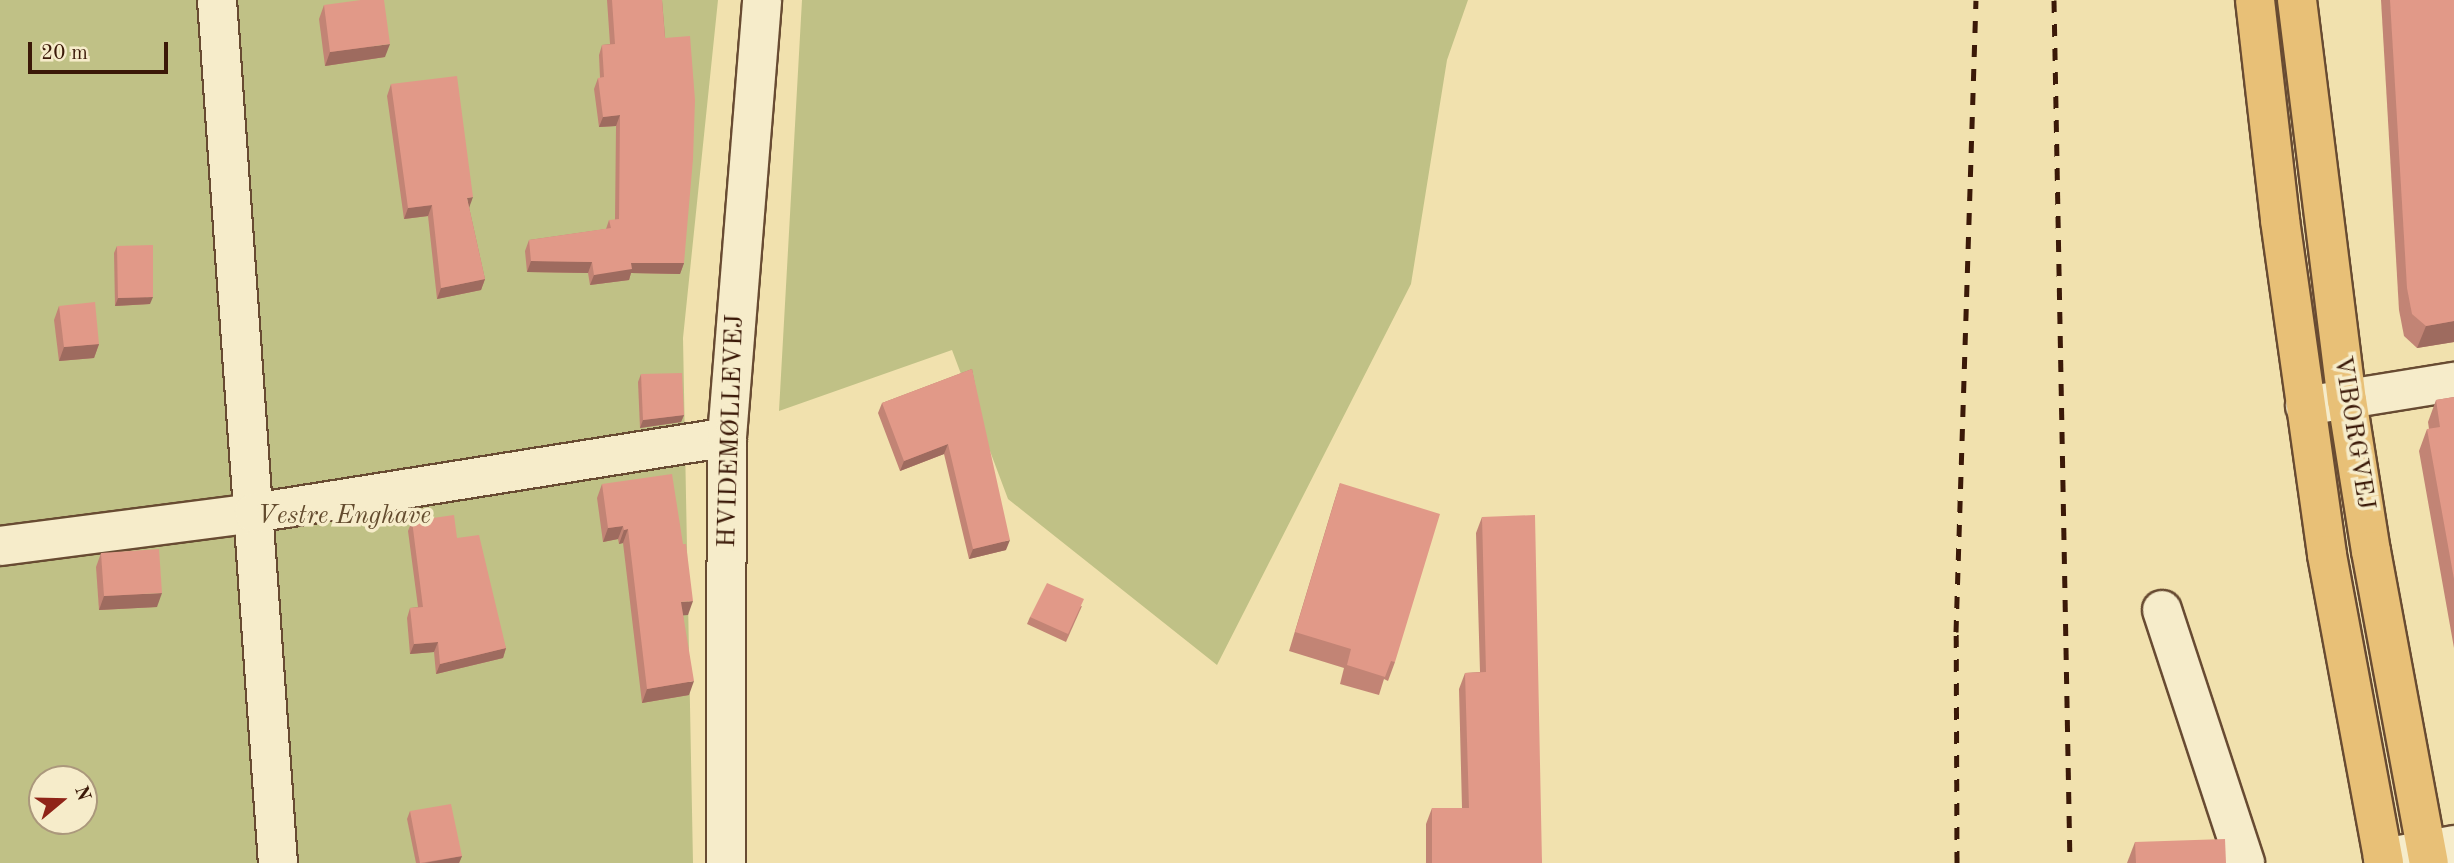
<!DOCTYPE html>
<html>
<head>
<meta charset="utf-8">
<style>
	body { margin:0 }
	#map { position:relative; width:2454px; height:863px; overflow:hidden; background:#f1e1ae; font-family:"Old Standard TT",serif }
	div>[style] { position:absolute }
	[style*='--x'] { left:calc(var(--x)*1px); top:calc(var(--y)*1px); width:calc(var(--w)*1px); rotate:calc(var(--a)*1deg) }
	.green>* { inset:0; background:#c0c186 }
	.roads { filter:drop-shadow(2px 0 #684b32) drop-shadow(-2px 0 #684b32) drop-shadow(0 2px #684b32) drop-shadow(0 -2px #684b32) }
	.minor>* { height:38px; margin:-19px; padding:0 19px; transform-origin:19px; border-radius:19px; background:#f6ecca }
	.major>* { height:38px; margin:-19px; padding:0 19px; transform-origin:19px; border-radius:19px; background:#e8c077 }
	.rail>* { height:5px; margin-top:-2.5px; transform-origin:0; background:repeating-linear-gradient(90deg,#3b1908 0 12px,transparent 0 24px) }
	.wall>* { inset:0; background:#c28475 }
	.shaded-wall>* { inset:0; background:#9e6b5f }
	.building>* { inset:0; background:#e19988 }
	span { translate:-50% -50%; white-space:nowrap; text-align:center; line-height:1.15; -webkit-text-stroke:7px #f6ecca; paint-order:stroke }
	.street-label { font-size:26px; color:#3b1908 }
	.park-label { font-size:26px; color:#634b2e; font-style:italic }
	.north { position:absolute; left:28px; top:765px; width:70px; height:70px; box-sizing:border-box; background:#f6ecca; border:2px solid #ab987c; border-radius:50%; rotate:71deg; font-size:19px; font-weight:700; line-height:28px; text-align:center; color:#3b1908 }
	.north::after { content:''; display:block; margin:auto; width:24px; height:32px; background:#8f2418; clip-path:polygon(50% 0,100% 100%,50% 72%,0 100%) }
	.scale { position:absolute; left:28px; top:42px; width:140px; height:32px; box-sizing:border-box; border:4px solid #3b1908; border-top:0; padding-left:9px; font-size:21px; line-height:24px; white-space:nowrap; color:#3b1908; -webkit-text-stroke:5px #f6ecca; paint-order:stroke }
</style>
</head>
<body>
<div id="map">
	<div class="green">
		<div style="clip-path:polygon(evenodd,0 0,718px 0,683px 338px,693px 863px,0 863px,0 0,42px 779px,84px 779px,84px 821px,42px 821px,42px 779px)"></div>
		<div style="clip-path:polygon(802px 0,1468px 0,1447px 60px,1411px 284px,1217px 665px,1008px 499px,952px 350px,779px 411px)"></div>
	</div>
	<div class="roads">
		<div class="minor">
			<div style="--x:217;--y:0;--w:865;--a:85.96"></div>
			<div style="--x:2305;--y:406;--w:151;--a:-9.2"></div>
			<div style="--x:0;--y:546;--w:256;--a:-7.4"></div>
			<div style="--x:254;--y:513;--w:479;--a:-9.1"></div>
			<div style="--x:2162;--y:610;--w:266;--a:71.8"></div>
			<div style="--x:2383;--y:858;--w:72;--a:-10.4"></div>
			<div style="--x:726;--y:863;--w:426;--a:-89.9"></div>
			<div style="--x:727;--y:437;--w:438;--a:-85.4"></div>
		</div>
		<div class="major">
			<div style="--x:2255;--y:0;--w:221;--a:83.5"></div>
			<div style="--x:2280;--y:220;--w:338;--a:82"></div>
			<div style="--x:2327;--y:555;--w:313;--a:79.5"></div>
			<div style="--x:2297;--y:0;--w:403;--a:82.9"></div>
			<div style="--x:2347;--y:400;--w:153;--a:81"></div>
			<div style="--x:2371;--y:551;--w:317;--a:79.5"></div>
		</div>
	</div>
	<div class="rail">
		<div style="--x:2054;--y:0;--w:863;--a:88.94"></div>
		<div style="--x:1957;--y:863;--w:231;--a:-90.2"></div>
		<div style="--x:1956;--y:632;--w:632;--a:-88.19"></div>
	</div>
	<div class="wall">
		<div style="clip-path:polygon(607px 0,662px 0,684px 263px,680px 274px,631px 273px,629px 280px,590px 285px,588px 273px,527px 272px,525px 251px,529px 240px,606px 229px,609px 220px,615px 220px,616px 126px,599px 127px,594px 89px,598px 78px,600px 78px,599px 55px,602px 45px,610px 44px)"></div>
		<div style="clip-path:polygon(2381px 0,2454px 0,2454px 342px,2417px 348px,2404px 336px,2399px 310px)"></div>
		<div style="clip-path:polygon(324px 5px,385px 57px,325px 66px,319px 19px)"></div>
		<div style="clip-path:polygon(391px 84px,469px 207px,485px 279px,481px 290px,437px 299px,428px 216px,404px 219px,387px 96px)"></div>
		<div style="clip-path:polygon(117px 246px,150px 304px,115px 306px,114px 253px)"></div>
		<div style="clip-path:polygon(59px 306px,99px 344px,94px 358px,59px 361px,54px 320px)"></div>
		<div style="clip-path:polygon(972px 369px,1006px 550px,969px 559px,944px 454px,900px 471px,878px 413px,882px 403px)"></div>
		<div style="clip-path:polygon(641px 374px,684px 415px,681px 422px,640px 428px,638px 382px)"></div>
		<div style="clip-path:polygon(2454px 397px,2454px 648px,2419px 451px,2427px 429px,2429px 429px,2428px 422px,2436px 400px)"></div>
		<div style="clip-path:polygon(1340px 483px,1395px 662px,1388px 681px,1384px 679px,1379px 695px,1340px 684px,1344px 668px,1289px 651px,1334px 502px)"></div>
		<div style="clip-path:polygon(602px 484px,688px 615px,683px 615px,689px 695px,642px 703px,623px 543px,619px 544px,618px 539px,603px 542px,597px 498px)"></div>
		<div style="clip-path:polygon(1482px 517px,1542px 863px,1426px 863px,1426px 824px,1432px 808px,1462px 808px,1459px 689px,1465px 673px,1480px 672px,1476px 533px)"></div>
		<div style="clip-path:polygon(412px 521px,457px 538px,506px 648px,503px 658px,436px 674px,434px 652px,410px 654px,407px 618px,410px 608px,418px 607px,408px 531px)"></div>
		<div style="clip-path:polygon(101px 553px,157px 607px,99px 610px,96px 567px)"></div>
		<div style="clip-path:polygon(1082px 606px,1066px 642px,1027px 624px,1030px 617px)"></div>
		<div style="clip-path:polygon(410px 811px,462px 856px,459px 863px,416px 863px,407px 819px)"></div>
		<div style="clip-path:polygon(2135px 842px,2226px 863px,2127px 863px)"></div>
	</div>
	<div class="shaded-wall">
		<div style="clip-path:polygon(390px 44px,385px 57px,325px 66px,330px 52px)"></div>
		<div style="clip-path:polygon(620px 115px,616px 126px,599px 127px,603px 117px)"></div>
		<div style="clip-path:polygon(473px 197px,469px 208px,467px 198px)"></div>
		<div style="clip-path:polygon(432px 205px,428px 216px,404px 219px,408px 208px)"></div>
		<div style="clip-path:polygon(531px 261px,592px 262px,588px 273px,527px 272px)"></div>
		<div style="clip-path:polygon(631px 263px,684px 263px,680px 274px,631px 273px,629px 280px,590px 285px,594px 275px)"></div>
		<div style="clip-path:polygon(485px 279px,481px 290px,437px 299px,441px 288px)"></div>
		<div style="clip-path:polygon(153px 297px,150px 304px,115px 306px,118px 298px)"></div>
		<div style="clip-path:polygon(2454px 321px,2454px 342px,2417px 348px,2426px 326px)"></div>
		<div style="clip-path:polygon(99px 344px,94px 358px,59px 361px,64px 347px)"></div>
		<div style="clip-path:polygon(684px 415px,681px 422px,640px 428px,643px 420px)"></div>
		<div style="clip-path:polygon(948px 444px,944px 454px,900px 471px,904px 461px)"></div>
		<div style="clip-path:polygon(623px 526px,618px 539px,603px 542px,608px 528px)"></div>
		<div style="clip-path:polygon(628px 529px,623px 543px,619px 544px,624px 530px)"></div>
		<div style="clip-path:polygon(1010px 540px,1006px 550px,969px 559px,973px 549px)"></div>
		<div style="clip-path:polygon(162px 593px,157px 607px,99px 610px,104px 596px)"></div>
		<div style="clip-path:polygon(693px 601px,688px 615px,676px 616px,681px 602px)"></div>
		<div style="clip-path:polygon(438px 642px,434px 652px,410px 654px,414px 644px)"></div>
		<div style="clip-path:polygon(506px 648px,503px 658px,436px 674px,440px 664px)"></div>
		<div style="clip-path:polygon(694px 681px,689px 695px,642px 703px,647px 689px)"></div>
		<div style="clip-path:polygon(462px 856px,459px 863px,425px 863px)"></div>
	</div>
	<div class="building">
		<div style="clip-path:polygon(361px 0,384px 0,390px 44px,330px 52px,324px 5px)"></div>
		<div style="clip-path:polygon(612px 0,662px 0,665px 38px,690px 36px,695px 100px,693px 159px,684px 263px,631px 263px,632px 269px,594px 275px,592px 262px,531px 261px,529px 240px,611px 228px,609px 220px,619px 219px,620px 115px,603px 117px,598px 78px,604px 77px,602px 45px,615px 44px)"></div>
		<div style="clip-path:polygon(2390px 0,2454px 0,2454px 321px,2426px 326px,2412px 314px,2407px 288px)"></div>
		<div style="clip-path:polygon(457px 76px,473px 197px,467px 198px,485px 279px,441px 288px,432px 205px,408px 208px,391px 84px)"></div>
		<div style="clip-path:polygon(153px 245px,153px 297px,118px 298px,117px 246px)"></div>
		<div style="clip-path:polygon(95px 302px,99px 344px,64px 347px,59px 306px)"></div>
		<div style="clip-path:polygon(972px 369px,1010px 540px,973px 549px,948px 444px,904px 461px,882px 403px)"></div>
		<div style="clip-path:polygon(682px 373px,684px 415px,643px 420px,641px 374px)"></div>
		<div style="clip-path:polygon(2454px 397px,2454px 579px,2427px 429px,2440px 427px,2436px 400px)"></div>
		<div style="clip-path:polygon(672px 474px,683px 544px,686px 544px,693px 601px,681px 602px,694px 681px,647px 689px,628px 529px,624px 530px,623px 526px,608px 528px,602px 484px)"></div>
		<div style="clip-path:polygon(1340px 483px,1440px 514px,1395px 662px,1391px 661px,1385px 677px,1347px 665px,1351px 649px,1295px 632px)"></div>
		<div style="clip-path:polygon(454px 515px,457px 538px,479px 535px,506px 648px,440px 664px,438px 642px,414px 644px,410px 608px,423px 607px,412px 521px)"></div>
		<div style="clip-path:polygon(1535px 515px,1542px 863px,1432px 863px,1432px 808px,1469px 808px,1465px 673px,1486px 672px,1482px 517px)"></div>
		<div style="clip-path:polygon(159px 549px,162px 593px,104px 596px,101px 553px)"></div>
		<div style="clip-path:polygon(1047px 583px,1084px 599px,1068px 634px,1030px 617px)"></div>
		<div style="clip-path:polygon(451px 804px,462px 856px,420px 863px,410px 811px)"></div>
		<div style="clip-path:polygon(2225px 839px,2226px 863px,2136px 863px,2135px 842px)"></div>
	</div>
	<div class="street-label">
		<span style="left:732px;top:431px;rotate:-88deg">HVIDEMØLLEVEJ</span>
		<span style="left:2353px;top:433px;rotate:81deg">VIBORGVEJ</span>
	</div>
	<div class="park-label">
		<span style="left:344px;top:517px">Vestre Enghave</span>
	</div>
	<div class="north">N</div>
	<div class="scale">20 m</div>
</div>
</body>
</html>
